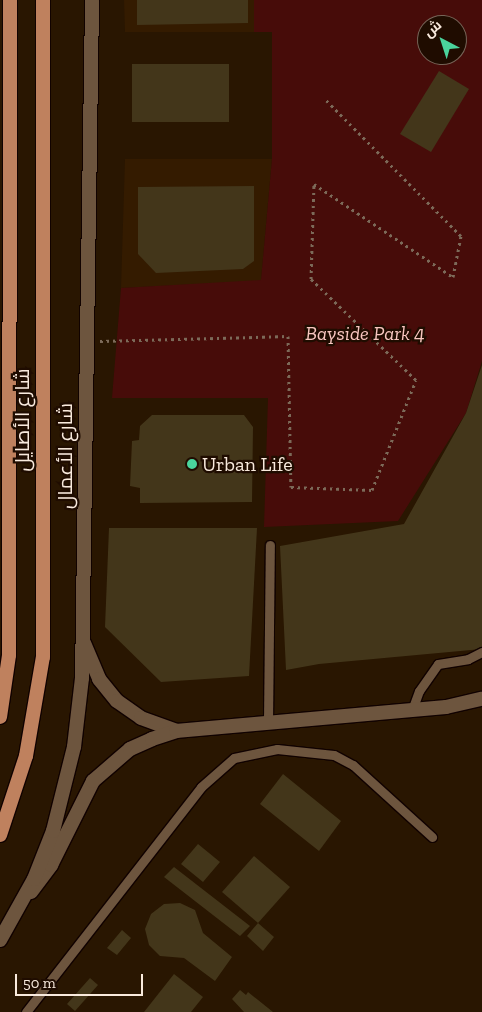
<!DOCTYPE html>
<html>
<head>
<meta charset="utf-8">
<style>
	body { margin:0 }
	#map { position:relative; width:482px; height:1012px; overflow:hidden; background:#291601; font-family:"Zilla Slab",Cairo,serif }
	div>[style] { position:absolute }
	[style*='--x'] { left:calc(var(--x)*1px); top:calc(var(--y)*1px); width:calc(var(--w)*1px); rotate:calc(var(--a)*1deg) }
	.built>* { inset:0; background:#341b00 }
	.green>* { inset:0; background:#470c09 }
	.building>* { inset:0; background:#43361a }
	.path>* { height:3px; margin-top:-1.5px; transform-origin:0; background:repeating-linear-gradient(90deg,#7c6a59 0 2.5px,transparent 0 6.5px) }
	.roads { filter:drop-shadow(1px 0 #110200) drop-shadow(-1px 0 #110200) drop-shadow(0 1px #110200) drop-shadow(0 -1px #110200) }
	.service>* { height:9px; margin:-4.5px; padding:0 4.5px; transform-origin:4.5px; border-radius:4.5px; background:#6d553e }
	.minor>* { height:14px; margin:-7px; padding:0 7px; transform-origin:7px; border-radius:7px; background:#6d553e }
	.tertiary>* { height:14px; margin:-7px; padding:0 7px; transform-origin:7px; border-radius:7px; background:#6d553e }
	.primary>* { height:14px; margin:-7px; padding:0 7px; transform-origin:7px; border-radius:7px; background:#bf815e }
	.dots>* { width:14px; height:14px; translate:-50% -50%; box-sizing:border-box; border:2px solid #1f0c00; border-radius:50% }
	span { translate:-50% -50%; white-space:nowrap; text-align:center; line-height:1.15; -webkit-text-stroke:4.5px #1f0c00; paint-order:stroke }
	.park-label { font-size:20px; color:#f8c6bf; font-style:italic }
	.street-label { font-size:20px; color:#f9eadd }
	.poi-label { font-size:20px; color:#f9eadd }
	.left { translate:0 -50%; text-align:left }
	.north { position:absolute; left:417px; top:15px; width:50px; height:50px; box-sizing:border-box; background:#1f0c00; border:1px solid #766558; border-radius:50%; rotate:320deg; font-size:14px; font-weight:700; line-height:20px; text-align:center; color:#f9eadd }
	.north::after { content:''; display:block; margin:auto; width:18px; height:22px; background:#4ad49c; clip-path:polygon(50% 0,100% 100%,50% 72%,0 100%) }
	.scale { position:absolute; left:15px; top:974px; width:128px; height:22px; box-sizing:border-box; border:2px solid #f9eadd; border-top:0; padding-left:6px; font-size:15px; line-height:18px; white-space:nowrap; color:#f9eadd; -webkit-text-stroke:4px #1f0c00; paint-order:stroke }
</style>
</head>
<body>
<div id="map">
	<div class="built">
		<div style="clip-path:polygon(124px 0,254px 0,254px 32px,125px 32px)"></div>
		<div style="clip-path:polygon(125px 159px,272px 159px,261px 281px,121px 288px)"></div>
	</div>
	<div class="green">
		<div style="clip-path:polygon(evenodd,254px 0,482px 0,482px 361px,466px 413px,398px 521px,264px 527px,268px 398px,112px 398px,121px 288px,261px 280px,272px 159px,272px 32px,254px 32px,254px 0,427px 25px,457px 25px,457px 55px,427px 55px,427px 25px)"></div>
	</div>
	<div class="building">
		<div style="clip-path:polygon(137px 0,248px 0,248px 23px,137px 25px)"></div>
		<div style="clip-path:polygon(132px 64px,229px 64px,229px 122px,132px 122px)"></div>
		<div style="clip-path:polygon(439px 71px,469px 89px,431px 152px,400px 134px)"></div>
		<div style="clip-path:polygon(254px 186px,254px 261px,243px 269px,156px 273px,138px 254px,138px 187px)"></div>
		<div style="clip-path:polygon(482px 365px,482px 649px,319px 664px,286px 670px,280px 546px,404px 524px,466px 413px)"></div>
		<div style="clip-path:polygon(152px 415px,244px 415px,253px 427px,252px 502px,140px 503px,140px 488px,130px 486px,132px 441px,139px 440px,140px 426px)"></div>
		<div style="clip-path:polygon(109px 528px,257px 528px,249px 676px,161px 682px,105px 627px)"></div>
		<div style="clip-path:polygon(283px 774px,341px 821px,319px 851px,260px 804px)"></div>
		<div style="clip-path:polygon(198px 844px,220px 862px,203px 882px,181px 864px)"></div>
		<div style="clip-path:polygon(254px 856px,290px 887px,258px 923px,222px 892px)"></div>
		<div style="clip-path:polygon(174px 867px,250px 926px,240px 936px,164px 877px)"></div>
		<div style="clip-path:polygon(180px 903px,195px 910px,203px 933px,232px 957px,215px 981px,184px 958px,160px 956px,149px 945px,145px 929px,151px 914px,164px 904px)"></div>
		<div style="clip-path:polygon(258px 923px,274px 937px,263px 951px,247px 936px)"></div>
		<div style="clip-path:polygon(122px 930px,131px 938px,117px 955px,107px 948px)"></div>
		<div style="clip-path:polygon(174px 974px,203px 997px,191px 1012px,144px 1012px)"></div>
		<div style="clip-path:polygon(90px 978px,98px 985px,75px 1011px,67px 1004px)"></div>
		<div style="clip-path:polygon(240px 990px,246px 995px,248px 992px,273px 1012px,244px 1012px,232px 999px)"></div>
	</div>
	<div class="path">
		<div style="--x:100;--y:341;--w:188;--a:-1.5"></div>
		<div style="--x:288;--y:336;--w:151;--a:88.9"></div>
		<div style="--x:291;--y:487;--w:81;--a:2.1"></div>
		<div style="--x:372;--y:490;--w:118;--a:-68.2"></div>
		<div style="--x:416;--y:380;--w:146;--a:-136.1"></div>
		<div style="--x:311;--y:279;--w:95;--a:-88.2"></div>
		<div style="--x:314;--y:184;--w:167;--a:33.8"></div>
		<div style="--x:453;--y:277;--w:42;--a:-79"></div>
		<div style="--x:461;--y:236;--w:193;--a:-134.8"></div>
	</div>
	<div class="roads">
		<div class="service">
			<div style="--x:412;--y:710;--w:20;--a:-70"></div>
			<div style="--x:419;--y:691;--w:33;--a:-55"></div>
			<div style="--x:438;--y:664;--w:30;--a:-9"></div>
			<div style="--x:468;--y:659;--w:16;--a:-27"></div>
			<div style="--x:268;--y:723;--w:178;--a:-89.4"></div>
			<div style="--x:26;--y:1012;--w:285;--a:-52.1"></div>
			<div style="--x:201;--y:787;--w:44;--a:-41.3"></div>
			<div style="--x:234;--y:758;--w:44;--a:-11.8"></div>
			<div style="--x:277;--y:749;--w:57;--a:6"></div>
			<div style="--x:334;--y:755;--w:21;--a:28"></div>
			<div style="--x:353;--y:765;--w:107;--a:42.3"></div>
		</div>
		<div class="minor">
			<div style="--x:84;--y:643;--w:39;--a:67"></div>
			<div style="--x:99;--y:679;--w:28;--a:51"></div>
			<div style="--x:117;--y:701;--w:29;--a:35"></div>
			<div style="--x:141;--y:718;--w:37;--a:20"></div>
			<div style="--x:31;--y:892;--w:34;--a:-53"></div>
			<div style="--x:51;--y:865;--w:94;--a:-63.4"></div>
			<div style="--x:93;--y:781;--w:49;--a:-40.9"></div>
			<div style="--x:130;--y:749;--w:24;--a:-24"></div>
			<div style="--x:152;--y:739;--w:25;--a:-18"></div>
			<div style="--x:176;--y:731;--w:271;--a:-5.1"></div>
			<div style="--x:446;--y:707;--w:37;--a:-13"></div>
		</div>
		<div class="tertiary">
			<div style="--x:0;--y:940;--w:70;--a:-60.9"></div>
			<div style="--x:34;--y:879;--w:52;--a:-68.4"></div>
			<div style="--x:53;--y:831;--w:87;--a:-76"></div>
			<div style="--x:74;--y:747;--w:69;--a:-83.4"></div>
			<div style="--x:82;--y:678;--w:678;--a:-89.15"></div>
		</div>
		<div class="primary">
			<div style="--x:0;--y:717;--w:63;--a:-81.7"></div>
			<div style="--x:9;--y:655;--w:655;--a:-89.91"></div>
			<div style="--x:0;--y:835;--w:83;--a:-71.8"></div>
			<div style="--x:26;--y:756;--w:100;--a:-80.3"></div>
			<div style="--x:43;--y:657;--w:657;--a:-90"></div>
		</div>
	</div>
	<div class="dots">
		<div style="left:192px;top:464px;background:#4ad49c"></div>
	</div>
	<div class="park-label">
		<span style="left:365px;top:333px">Bayside Park 4</span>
	</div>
	<div class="street-label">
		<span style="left:22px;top:420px;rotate:-90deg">شارع الأصايل</span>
		<span style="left:65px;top:456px;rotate:-90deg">شارع الأعمال</span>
	</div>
	<div class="poi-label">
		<span class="left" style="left:202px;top:464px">Urban Life</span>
	</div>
	<div class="north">ش</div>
	<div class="scale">50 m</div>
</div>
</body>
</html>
